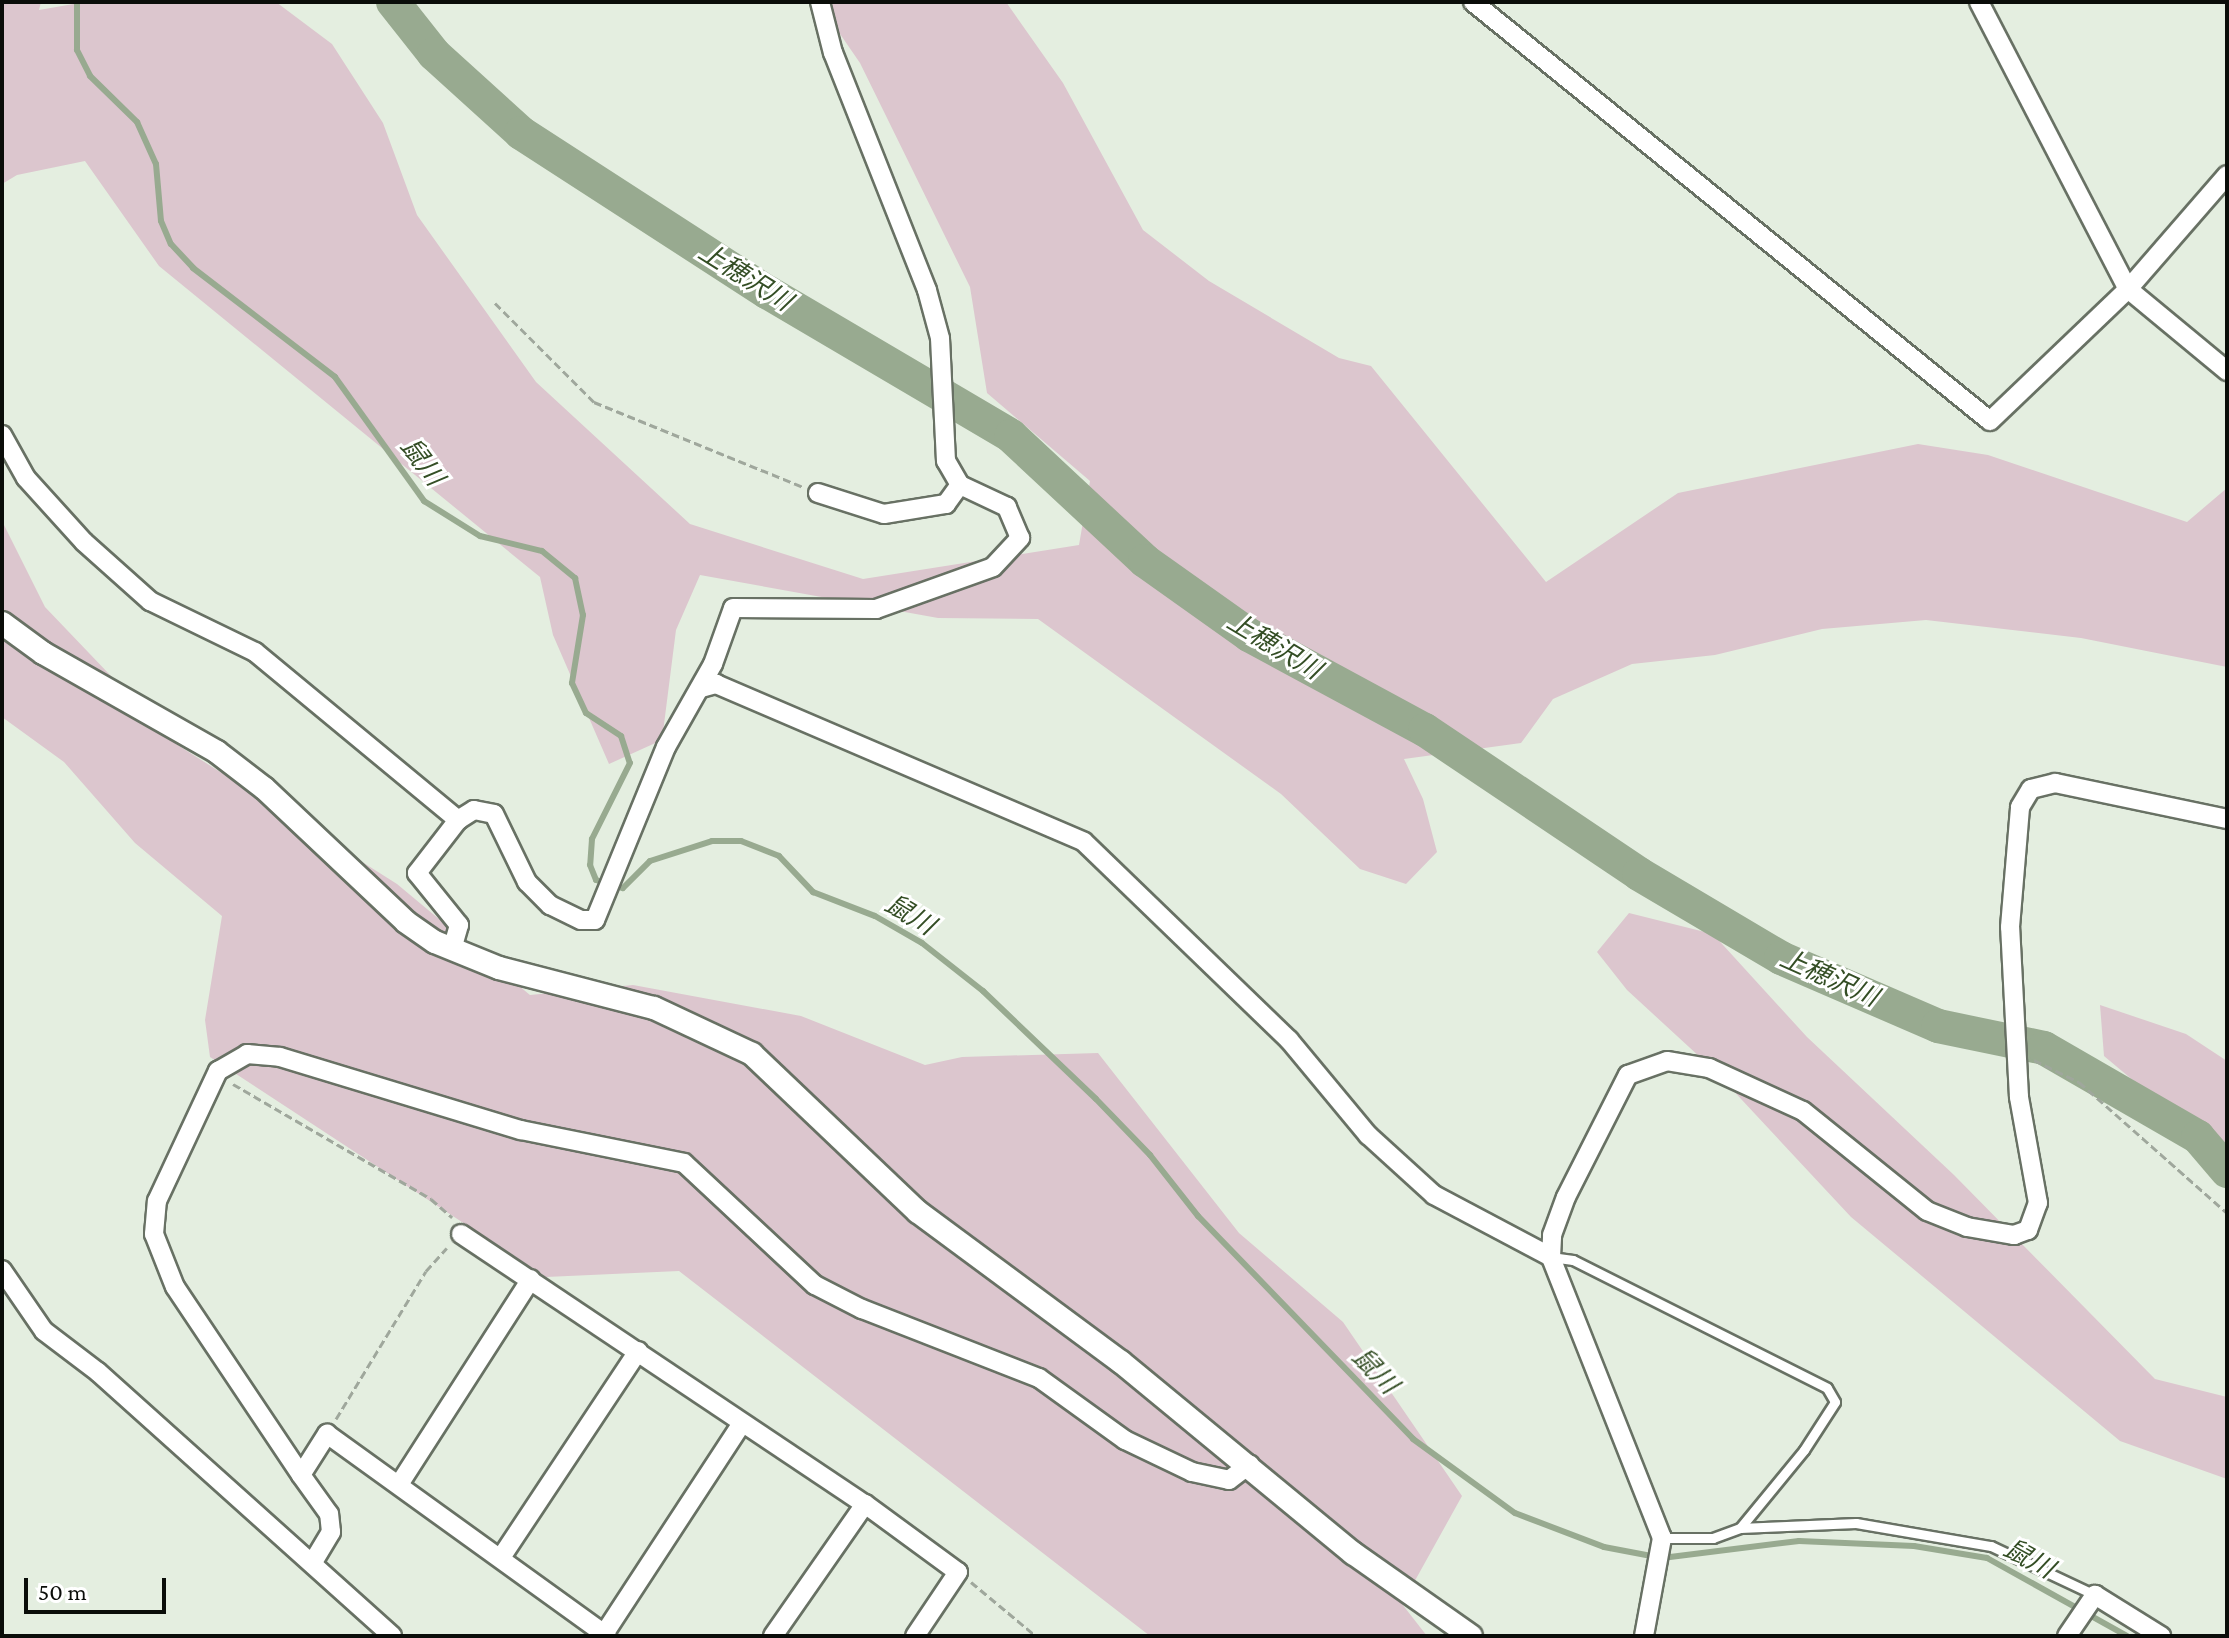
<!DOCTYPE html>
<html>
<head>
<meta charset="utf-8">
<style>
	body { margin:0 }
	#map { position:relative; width:2229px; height:1638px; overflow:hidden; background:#e4eee0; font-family:"Crimson Pro","Noto Sans JP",serif }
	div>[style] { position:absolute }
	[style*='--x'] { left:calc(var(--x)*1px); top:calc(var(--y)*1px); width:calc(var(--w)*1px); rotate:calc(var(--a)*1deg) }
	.green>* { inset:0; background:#dcc6ce }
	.stream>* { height:6px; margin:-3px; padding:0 3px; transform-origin:3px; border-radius:3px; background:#98aa90 }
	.river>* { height:34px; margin:-17px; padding:0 17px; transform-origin:17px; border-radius:17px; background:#98aa90 }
	.path>* { height:3px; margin-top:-1.5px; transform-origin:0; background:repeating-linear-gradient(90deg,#9fa79c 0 8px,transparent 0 12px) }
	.roads { filter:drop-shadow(2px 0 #687164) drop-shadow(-2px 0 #687164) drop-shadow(0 2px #687164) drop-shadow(0 -2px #687164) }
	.service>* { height:9px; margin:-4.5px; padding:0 4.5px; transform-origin:4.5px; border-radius:4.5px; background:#fff }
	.minor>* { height:18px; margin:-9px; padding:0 9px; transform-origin:9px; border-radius:9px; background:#fff }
	.tertiary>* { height:22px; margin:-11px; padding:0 11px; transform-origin:11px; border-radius:11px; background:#fff }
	span { translate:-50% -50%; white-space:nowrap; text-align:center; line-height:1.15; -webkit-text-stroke:6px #fff; paint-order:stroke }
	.water-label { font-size:26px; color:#344e25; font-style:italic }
	.frame { position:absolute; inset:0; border:4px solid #0a0d09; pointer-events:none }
	.scale { position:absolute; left:24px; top:1578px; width:142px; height:36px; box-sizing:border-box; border:4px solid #0a0d09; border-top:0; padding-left:10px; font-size:24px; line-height:28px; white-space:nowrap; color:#0a0d09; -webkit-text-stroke:6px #fff; paint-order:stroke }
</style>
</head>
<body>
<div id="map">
	<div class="green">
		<div style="clip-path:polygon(2px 2px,41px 2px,39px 10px,85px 2px,276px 2px,332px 44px,383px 123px,417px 215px,536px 382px,690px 524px,863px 579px,1079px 545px,1090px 481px,987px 393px,970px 287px,860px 63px,818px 2px,1006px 2px,1063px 83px,1143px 230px,1209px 281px,1339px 358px,1371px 366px,1546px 582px,1678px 493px,1918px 444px,1988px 455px,2187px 522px,2227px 488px,2227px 667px,2081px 638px,1926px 620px,1822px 629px,1715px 655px,1632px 664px,1553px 699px,1521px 743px,1404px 759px,1423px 799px,1437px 852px,1406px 884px,1360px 869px,1281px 794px,1038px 619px,938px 618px,700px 575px,676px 630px,662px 740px,609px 764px,553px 635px,540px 577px,159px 266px,85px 161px,17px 175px,2px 184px)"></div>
		<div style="clip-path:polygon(2px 521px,45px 607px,176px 744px,397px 884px,530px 995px,633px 985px,801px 1016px,925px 1065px,962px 1057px,1098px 1053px,1239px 1233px,1343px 1322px,1462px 1496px,1402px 1604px,1427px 1636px,1150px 1636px,679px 1271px,546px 1277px,210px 1057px,205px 1020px,222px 916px,135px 843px,64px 762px,2px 717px)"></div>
		<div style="clip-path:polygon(1629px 913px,1713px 934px,1807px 1037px,1954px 1175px,2155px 1379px,2227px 1397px,2227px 1479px,2120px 1441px,1851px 1217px,1714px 1070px,1627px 990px,1597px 952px)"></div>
		<div style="clip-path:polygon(2100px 1005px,2186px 1034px,2227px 1061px,2227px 1159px,2104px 1056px)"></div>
	</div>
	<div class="stream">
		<div style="--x:77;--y:2;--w:48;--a:90"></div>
		<div style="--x:77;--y:50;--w:29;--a:63"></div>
		<div style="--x:90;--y:76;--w:66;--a:44.4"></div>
		<div style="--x:137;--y:122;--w:46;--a:65.7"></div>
		<div style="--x:156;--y:164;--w:57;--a:85"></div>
		<div style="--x:161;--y:221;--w:25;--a:67"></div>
		<div style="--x:171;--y:244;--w:33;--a:47"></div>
		<div style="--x:193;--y:268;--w:179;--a:37.5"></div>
		<div style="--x:335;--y:377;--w:153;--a:54.3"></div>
		<div style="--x:424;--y:501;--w:66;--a:32"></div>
		<div style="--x:480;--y:536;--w:64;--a:13.6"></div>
		<div style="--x:542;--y:551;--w:43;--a:39.3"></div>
		<div style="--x:575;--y:578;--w:38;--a:78"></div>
		<div style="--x:583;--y:615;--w:69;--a:99.2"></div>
		<div style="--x:572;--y:683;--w:33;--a:65"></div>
		<div style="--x:586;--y:713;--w:42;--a:33.3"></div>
		<div style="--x:621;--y:736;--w:28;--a:72"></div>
		<div style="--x:630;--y:763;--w:85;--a:116.6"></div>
		<div style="--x:592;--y:839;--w:26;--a:94"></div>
		<div style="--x:590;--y:865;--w:16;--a:68"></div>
		<div style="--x:596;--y:880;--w:28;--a:17"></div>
		<div style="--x:623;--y:888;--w:38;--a:-45"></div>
		<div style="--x:650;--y:861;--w:65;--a:-17.9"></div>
		<div style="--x:712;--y:841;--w:29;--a:0"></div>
		<div style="--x:741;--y:841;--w:41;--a:21.5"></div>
		<div style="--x:779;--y:856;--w:50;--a:46.6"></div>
		<div style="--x:813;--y:892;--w:66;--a:21.2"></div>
		<div style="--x:875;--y:916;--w:54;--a:29.9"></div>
		<div style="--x:922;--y:943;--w:78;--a:38.2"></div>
		<div style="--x:983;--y:991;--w:156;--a:43.7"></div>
		<div style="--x:1096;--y:1099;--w:78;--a:46"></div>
		<div style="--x:1150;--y:1155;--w:78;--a:51.8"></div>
		<div style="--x:1198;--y:1216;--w:310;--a:46"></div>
		<div style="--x:1413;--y:1439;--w:126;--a:36"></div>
		<div style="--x:1515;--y:1513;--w:95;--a:20.9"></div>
		<div style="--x:1604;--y:1547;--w:59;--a:10.7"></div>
		<div style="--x:1662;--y:1558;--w:138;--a:-7.1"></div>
		<div style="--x:1799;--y:1541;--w:115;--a:2.5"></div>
		<div style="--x:1914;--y:1546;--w:74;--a:9.3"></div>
		<div style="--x:1987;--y:1558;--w:160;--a:29.1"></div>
	</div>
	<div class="river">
		<div style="--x:393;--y:2;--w:66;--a:51.7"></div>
		<div style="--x:434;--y:54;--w:118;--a:42.2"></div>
		<div style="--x:521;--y:133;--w:293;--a:32.9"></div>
		<div style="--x:767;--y:292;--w:283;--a:30.5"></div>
		<div style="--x:1011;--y:436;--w:183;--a:43"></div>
		<div style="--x:1145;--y:561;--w:128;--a:35.4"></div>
		<div style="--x:1249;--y:635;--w:200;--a:28.4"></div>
		<div style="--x:1425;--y:730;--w:258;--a:33.9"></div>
		<div style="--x:1639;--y:874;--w:165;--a:30.6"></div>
		<div style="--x:1781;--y:958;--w:171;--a:23.4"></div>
		<div style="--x:1938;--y:1026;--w:108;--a:11.7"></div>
		<div style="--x:2044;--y:1048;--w:178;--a:30"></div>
		<div style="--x:2198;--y:1137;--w:45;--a:49.5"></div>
	</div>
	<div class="path">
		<div style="--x:495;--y:303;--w:140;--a:45"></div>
		<div style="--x:594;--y:402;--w:226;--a:22.1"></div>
		<div style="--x:2034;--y:1060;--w:50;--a:26.1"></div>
		<div style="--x:2079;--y:1082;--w:198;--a:41.5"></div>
		<div style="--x:233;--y:1084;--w:229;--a:30.1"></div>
		<div style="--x:431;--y:1199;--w:28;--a:41"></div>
		<div style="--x:336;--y:1419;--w:173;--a:-58.7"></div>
		<div style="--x:426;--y:1271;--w:31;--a:-48"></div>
		<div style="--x:971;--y:1582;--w:85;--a:39.7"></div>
	</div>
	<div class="roads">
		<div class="service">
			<div style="--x:1551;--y:1257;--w:22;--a:8"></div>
			<div style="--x:1573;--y:1260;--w:284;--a:26.7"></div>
			<div style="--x:1827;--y:1388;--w:16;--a:60"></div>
			<div style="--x:1835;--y:1402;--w:57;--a:122.9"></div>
			<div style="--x:1804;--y:1450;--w:101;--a:129.4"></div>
			<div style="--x:1740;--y:1528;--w:29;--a:160"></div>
			<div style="--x:1713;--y:1538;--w:51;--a:180"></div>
			<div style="--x:1740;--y:1528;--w:116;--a:-2.5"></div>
			<div style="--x:1856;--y:1523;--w:137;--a:9.7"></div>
			<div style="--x:1991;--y:1546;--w:115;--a:25.2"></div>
		</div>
		<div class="minor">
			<div style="--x:1473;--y:2;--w:665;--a:39.02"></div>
			<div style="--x:1990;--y:421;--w:191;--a:-43.7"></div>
			<div style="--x:2128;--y:289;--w:151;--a:-49"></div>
			<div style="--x:1979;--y:2;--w:323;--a:62.6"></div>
			<div style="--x:2128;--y:289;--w:129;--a:39.6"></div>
			<div style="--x:2;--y:435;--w:49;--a:60.8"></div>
			<div style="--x:26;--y:478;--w:86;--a:47.8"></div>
			<div style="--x:84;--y:542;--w:89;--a:41.8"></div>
			<div style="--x:150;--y:601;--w:117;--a:25.9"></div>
			<div style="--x:255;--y:652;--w:264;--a:39.6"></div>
			<div style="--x:458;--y:820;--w:67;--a:127.7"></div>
			<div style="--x:417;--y:873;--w:67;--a:51.1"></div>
			<div style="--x:459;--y:925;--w:25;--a:106"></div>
			<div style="--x:818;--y:493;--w:69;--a:17.7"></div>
			<div style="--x:884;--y:514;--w:63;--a:-9.2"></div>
			<div style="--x:946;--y:504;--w:24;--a:-54"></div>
			<div style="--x:701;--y:688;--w:16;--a:-15"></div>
			<div style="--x:716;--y:684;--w:400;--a:23.2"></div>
			<div style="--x:1084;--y:842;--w:285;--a:44"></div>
			<div style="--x:1289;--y:1040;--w:124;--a:50.3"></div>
			<div style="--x:1368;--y:1135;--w:89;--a:42.3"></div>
			<div style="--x:1434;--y:1195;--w:132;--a:27.9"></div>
			<div style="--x:458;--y:820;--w:19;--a:-32"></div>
			<div style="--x:474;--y:810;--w:20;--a:11"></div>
			<div style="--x:494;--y:814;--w:76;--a:64.1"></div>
			<div style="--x:527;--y:882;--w:33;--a:45"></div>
			<div style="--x:550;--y:905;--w:34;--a:26"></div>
			<div style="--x:581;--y:920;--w:14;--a:0"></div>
			<div style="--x:595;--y:920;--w:187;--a:-67.7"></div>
			<div style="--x:666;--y:747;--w:95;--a:-60.5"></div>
			<div style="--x:713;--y:664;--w:59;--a:-70.3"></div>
			<div style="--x:733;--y:608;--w:143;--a:0.4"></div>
			<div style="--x:876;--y:609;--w:124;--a:-19.7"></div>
			<div style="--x:993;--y:567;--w:40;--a:-47"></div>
			<div style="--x:1020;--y:538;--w:34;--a:-113"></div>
			<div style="--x:1007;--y:507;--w:52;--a:-154.9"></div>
			<div style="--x:960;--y:485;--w:28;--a:-120"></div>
			<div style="--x:946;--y:461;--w:123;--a:-92.8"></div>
			<div style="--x:940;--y:338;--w:50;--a:-105.2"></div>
			<div style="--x:927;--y:290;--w:255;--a:-111.6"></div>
			<div style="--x:833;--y:53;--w:53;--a:-104.3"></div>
			<div style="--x:461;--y:1234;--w:486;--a:33.8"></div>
			<div style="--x:865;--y:1504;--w:115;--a:36.2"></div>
			<div style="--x:958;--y:1572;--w:77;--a:123.9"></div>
			<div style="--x:2;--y:1270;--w:74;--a:55.5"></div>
			<div style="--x:44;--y:1331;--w:68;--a:37.2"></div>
			<div style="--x:98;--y:1372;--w:395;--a:41.9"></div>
			<div style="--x:301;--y:1475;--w:226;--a:-123.8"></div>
			<div style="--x:175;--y:1287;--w:57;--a:-111.6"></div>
			<div style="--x:154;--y:1234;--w:33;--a:-85"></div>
			<div style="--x:157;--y:1201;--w:144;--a:-64.9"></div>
			<div style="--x:218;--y:1071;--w:34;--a:-30"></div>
			<div style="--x:247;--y:1054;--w:33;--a:5"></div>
			<div style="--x:280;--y:1057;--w:252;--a:16.9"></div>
			<div style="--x:521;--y:1130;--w:166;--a:11.4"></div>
			<div style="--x:684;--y:1163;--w:179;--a:43"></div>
			<div style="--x:815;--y:1285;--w:53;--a:27.1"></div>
			<div style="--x:862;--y:1309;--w:190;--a:21.3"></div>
			<div style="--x:1039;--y:1378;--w:106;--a:35.8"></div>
			<div style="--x:1125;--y:1440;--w:74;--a:25.5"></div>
			<div style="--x:1192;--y:1472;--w:38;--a:12"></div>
			<div style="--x:1229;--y:1480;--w:26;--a:-37"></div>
			<div style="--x:400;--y:1483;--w:242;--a:-57.3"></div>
			<div style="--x:502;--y:1556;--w:246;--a:-56.4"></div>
			<div style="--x:313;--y:1562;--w:35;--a:-59"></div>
			<div style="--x:331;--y:1532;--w:18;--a:-96"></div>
			<div style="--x:329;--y:1514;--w:48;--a:-125.7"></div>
			<div style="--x:301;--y:1475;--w:49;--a:-57.6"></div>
			<div style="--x:327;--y:1434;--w:345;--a:35.8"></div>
			<div style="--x:604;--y:1634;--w:252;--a:-56.8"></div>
			<div style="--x:773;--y:1636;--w:161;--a:-55.1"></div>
			<div style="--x:1644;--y:1636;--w:100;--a:-79.6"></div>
			<div style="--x:1662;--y:1538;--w:302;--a:-111.6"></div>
			<div style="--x:1551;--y:1257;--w:22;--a:-87"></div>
			<div style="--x:1552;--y:1235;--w:40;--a:-69.8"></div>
			<div style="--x:1566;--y:1197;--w:137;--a:-63.1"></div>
			<div style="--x:1628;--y:1075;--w:41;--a:-19.7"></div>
			<div style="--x:1667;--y:1061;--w:43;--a:9.5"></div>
			<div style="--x:1709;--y:1068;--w:103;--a:24.6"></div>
			<div style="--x:1803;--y:1111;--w:159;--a:38.9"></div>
			<div style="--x:1927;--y:1211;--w:43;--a:21.8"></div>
			<div style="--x:1967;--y:1227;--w:48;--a:9.7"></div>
			<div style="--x:2014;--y:1235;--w:15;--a:-20"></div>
			<div style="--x:2028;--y:1230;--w:29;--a:-70"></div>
			<div style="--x:2038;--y:1203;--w:108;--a:-100.2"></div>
			<div style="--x:2019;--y:1097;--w:170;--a:-93"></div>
			<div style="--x:2010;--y:927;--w:120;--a:-85.2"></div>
			<div style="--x:2020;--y:807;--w:21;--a:-59"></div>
			<div style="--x:2031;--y:789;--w:25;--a:-14"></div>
			<div style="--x:2055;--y:783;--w:176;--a:11.8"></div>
			<div style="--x:2067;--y:1636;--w:50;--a:-55.7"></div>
			<div style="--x:2095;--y:1595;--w:78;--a:31.8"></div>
		</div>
		<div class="tertiary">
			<div style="--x:2;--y:623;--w:51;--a:36.2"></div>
			<div style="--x:43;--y:653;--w:200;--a:29.6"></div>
			<div style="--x:217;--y:752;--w:59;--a:37.5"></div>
			<div style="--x:264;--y:788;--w:195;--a:43.3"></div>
			<div style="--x:406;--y:922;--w:35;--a:35"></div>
			<div style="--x:435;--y:942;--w:69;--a:22.1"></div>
			<div style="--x:499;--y:968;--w:160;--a:14.5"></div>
			<div style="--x:654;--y:1008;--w:108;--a:25.1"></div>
			<div style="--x:752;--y:1054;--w:229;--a:43.6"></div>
			<div style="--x:918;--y:1212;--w:252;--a:36.5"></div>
			<div style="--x:1121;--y:1362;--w:301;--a:39.5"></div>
			<div style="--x:1353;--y:1553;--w:144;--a:35.1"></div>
		</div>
	</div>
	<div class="water-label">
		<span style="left:745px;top:277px;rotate:32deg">上穂沢川</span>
		<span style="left:422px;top:462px;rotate:53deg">鼠川</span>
		<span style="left:1274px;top:646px;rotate:31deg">上穂沢川</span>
		<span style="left:910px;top:915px;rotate:31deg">鼠川</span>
		<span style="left:1829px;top:978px;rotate:24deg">上穂沢川</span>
		<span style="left:1375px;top:1371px;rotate:46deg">鼠川</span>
		<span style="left:2029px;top:1559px;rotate:29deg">鼠川</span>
	</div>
	<div class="frame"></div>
	<div class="scale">50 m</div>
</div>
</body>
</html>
